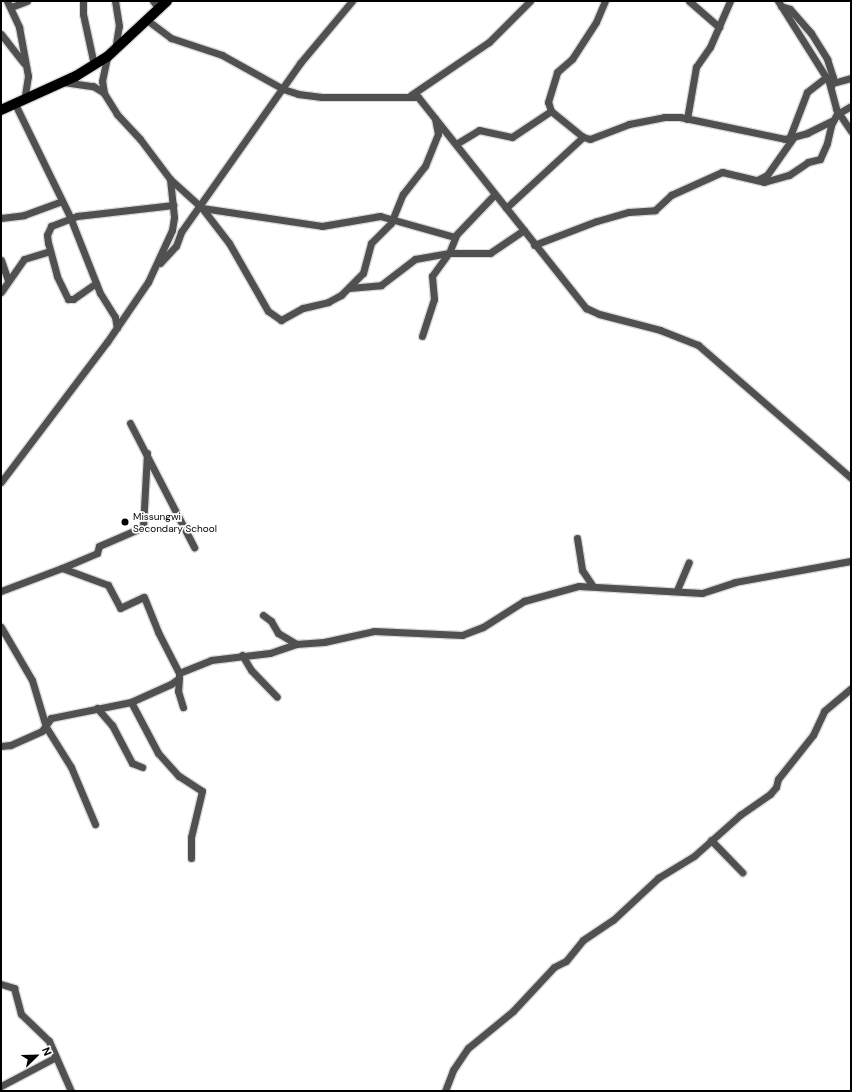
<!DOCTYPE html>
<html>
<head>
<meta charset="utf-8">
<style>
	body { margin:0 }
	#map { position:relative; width:852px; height:1092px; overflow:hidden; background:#fff; font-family:"DM Sans",sans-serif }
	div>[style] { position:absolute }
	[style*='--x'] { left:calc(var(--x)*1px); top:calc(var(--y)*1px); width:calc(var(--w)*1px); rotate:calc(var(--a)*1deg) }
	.roads { filter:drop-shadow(1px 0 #dbdbdb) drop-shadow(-1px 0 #dbdbdb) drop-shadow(0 1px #dbdbdb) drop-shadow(0 -1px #dbdbdb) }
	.minor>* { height:7px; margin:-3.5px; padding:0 3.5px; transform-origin:3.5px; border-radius:3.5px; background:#505050 }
	.highway>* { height:10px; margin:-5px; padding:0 5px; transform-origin:5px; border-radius:5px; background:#000 }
	.dots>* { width:11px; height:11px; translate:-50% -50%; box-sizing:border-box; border:2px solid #fff; border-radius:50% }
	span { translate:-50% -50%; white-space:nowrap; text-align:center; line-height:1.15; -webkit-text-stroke:3.5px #fff; paint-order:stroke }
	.poi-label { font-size:10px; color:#000 }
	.left { translate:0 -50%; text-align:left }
	.frame { position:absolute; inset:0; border:2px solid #000; pointer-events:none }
	.north { position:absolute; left:16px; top:1036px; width:40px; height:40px; -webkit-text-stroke:3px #fff; paint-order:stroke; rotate:67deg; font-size:11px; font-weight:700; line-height:16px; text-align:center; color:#000 }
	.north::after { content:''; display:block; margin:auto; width:14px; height:18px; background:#000; clip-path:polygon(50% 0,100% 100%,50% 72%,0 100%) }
</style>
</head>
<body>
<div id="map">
	<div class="roads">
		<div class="minor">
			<div style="--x:7;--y:1;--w:29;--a:65"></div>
			<div style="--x:19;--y:27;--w:50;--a:79.6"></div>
			<div style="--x:28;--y:76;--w:24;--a:99"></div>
			<div style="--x:83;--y:1;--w:13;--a:90"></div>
			<div style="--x:83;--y:14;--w:52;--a:77.8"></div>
			<div style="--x:153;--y:1;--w:10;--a:53"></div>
			<div style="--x:689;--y:1;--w:40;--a:41"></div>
			<div style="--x:778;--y:1;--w:96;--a:57.8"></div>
			<div style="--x:829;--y:82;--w:28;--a:75"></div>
			<div style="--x:836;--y:109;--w:27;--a:56"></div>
			<div style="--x:781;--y:6;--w:9;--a:18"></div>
			<div style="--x:790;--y:9;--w:32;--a:49"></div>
			<div style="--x:811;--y:33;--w:31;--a:58"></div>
			<div style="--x:827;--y:59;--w:20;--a:72"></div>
			<div style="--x:833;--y:78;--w:9;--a:103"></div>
			<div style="--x:11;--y:7;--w:17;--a:-21"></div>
			<div style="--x:147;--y:20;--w:30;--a:37"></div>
			<div style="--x:171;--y:38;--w:54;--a:18.4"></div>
			<div style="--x:222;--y:55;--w:70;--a:29.1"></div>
			<div style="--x:283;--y:89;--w:16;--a:18"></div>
			<div style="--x:298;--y:94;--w:24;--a:7"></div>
			<div style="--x:322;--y:97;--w:96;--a:0"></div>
			<div style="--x:418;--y:97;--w:270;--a:51.5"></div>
			<div style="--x:586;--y:308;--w:14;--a:25"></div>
			<div style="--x:599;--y:314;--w:63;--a:14.7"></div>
			<div style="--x:660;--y:330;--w:41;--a:21.5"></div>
			<div style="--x:698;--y:345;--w:203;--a:41"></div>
			<div style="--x:1;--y:34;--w:37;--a:52"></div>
			<div style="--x:115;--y:50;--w:24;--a:-81"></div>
			<div style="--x:119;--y:26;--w:25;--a:-99"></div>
			<div style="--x:63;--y:82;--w:30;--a:8"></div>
			<div style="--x:93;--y:86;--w:13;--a:32"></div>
			<div style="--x:833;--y:83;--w:19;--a:-16"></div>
			<div style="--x:411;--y:95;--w:94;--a:-34.2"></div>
			<div style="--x:489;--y:42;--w:58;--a:-45"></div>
			<div style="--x:15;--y:104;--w:126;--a:64"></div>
			<div style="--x:70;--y:217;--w:82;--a:68.5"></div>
			<div style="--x:100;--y:293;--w:28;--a:58"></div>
			<div style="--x:115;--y:317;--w:11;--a:80"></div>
			<div style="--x:551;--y:111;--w:9;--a:-108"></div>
			<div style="--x:548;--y:102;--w:31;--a:-73"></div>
			<div style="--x:557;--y:72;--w:20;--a:-41"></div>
			<div style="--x:572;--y:59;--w:44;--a:-57"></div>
			<div style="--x:596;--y:22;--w:23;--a:-67"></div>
			<div style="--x:839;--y:113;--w:14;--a:-30"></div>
			<div style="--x:687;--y:119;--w:53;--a:-80.2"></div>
			<div style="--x:696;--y:67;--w:24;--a:-55"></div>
			<div style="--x:710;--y:47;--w:50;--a:-66.5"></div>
			<div style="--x:789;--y:139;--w:50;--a:-69"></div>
			<div style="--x:807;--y:92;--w:24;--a:-38"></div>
			<div style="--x:456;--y:144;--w:27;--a:-31"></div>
			<div style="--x:479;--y:130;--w:34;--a:12"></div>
			<div style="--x:512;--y:137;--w:47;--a:-33.7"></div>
			<div style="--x:551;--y:111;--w:41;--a:39.1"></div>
			<div style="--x:583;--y:137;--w:7;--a:16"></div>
			<div style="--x:590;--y:139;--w:42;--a:-21"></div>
			<div style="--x:629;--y:124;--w:36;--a:-11"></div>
			<div style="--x:664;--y:117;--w:16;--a:0"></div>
			<div style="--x:680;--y:117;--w:107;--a:11.8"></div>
			<div style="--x:785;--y:139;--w:23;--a:-15"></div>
			<div style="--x:807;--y:133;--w:28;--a:-26"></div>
			<div style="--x:170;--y:179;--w:43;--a:42.2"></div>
			<div style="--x:202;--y:208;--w:121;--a:8.5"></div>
			<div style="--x:322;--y:226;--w:59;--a:-9.8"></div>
			<div style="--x:380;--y:216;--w:77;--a:15.8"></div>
			<div style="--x:454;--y:237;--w:59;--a:-46.4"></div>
			<div style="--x:757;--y:180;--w:11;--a:-27"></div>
			<div style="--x:767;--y:175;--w:45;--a:-54.9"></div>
			<div style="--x:202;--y:208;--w:44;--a:52.4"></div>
			<div style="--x:229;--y:243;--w:78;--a:60.2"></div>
			<div style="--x:268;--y:311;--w:16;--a:35"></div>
			<div style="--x:281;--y:320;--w:25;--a:-29"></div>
			<div style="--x:303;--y:308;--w:26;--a:-13"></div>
			<div style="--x:328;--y:302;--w:15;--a:-28"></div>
			<div style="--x:341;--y:295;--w:31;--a:-45"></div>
			<div style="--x:363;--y:273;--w:31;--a:-75"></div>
			<div style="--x:371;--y:243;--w:28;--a:-45"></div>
			<div style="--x:391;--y:223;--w:31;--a:-68"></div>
			<div style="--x:403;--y:194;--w:36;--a:-52"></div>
			<div style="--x:425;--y:166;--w:35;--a:-68"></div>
			<div style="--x:438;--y:134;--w:16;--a:-101"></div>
			<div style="--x:506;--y:208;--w:105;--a:-42.7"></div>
			<div style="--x:1;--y:218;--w:23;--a:-7"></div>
			<div style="--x:24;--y:215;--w:40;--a:-20.2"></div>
			<div style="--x:534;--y:245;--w:67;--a:-20.9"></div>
			<div style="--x:597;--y:221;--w:33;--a:-16"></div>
			<div style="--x:629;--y:212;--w:26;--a:-4"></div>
			<div style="--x:655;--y:210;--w:22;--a:-43"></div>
			<div style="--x:671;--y:195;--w:56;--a:-24.3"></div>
			<div style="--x:722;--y:172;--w:43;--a:13.4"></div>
			<div style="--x:764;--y:182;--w:26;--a:-16"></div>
			<div style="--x:789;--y:175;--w:23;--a:-34"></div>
			<div style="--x:808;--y:162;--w:12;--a:-14"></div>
			<div style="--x:820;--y:159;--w:17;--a:-66"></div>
			<div style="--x:827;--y:143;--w:18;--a:-77"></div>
			<div style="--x:831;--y:125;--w:15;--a:-62"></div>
			<div style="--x:1;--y:260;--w:21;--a:71"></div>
			<div style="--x:160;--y:263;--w:23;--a:-47"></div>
			<div style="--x:176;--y:246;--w:15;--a:-70"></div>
			<div style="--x:181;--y:232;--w:207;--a:-54.8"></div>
			<div style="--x:300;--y:63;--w:81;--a:-50"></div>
			<div style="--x:96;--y:283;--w:28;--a:145"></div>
			<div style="--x:73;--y:299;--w:5;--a:180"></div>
			<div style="--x:68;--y:299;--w:25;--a:-116"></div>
			<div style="--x:57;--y:276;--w:34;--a:-105"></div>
			<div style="--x:48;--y:243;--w:8;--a:-97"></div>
			<div style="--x:47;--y:235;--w:10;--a:-66"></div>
			<div style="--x:51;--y:226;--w:28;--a:-21"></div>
			<div style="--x:77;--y:216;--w:97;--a:-6.5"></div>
			<div style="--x:349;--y:288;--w:32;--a:-5"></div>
			<div style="--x:381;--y:285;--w:43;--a:-37.4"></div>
			<div style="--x:415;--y:259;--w:35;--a:-10"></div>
			<div style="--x:449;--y:253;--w:41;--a:0"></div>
			<div style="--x:490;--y:253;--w:41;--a:-34.1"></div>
			<div style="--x:1;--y:292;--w:40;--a:-55.1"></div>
			<div style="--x:24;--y:259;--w:27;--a:-17"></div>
			<div style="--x:422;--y:336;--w:39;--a:-72"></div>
			<div style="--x:434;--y:299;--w:23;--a:-95"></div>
			<div style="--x:432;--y:276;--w:29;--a:-54"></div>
			<div style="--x:449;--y:253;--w:18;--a:-68"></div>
			<div style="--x:130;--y:423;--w:140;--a:62.7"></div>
			<div style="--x:1;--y:482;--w:176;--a:-52.9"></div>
			<div style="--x:107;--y:342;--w:73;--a:-55.7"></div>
			<div style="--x:148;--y:282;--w:57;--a:-65.2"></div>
			<div style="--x:172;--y:230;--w:13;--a:-81"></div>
			<div style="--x:174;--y:217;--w:38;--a:-96"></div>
			<div style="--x:170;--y:179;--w:50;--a:-126.9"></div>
			<div style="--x:140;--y:139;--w:34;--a:-133"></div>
			<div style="--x:117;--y:114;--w:25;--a:-122"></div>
			<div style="--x:104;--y:93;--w:12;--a:-99"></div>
			<div style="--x:102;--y:81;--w:25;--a:-78"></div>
			<div style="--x:577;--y:538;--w:32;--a:81"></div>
			<div style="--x:582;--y:570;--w:18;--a:56"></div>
			<div style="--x:62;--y:568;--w:38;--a:-23"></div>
			<div style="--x:97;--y:553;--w:7;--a:-74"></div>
			<div style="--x:99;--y:546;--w:48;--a:-23.4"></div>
			<div style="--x:143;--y:527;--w:74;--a:-86.9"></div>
			<div style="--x:677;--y:590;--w:30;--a:-67"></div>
			<div style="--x:1;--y:591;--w:65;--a:-20.7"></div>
			<div style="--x:62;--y:568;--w:49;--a:20.3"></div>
			<div style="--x:108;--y:585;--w:26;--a:62"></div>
			<div style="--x:120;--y:608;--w:26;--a:-25"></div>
			<div style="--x:144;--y:597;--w:38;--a:68"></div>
			<div style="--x:158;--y:632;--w:46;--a:62.9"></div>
			<div style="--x:179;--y:673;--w:5;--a:90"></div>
			<div style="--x:179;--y:678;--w:10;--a:143"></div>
			<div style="--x:171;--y:684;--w:44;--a:155.8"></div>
			<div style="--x:131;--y:702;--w:82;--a:168.7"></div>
			<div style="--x:51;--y:718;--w:16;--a:125"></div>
			<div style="--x:42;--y:731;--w:35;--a:156"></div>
			<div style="--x:10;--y:745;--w:9;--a:174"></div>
			<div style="--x:263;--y:615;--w:10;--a:37"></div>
			<div style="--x:271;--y:621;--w:14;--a:60"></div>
			<div style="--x:278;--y:633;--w:21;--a:31"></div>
			<div style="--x:296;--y:644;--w:28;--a:-4"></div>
			<div style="--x:324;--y:642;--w:51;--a:-12.4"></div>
			<div style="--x:374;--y:631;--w:88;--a:2.6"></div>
			<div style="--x:462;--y:635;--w:22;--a:-21"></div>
			<div style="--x:483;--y:627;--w:49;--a:-32.4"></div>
			<div style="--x:524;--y:601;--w:57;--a:-15.3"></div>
			<div style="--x:579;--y:586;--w:123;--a:3.3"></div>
			<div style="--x:702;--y:593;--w:35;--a:-18"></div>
			<div style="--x:735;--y:582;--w:118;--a:-10.3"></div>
			<div style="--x:1;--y:627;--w:61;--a:59.7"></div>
			<div style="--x:32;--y:680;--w:49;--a:73.4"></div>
			<div style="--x:46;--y:727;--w:47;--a:58"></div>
			<div style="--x:71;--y:767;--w:62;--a:67.2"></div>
			<div style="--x:242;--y:655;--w:17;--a:59"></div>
			<div style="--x:251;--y:670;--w:37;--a:46"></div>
			<div style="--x:179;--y:673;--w:35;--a:-22"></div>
			<div style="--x:211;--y:660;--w:59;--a:-6.8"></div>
			<div style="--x:270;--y:653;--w:28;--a:-19"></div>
			<div style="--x:179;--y:678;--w:13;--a:94"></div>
			<div style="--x:178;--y:691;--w:17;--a:73"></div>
			<div style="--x:131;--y:702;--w:58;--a:62.1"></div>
			<div style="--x:158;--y:753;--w:31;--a:48"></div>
			<div style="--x:179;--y:776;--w:27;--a:33"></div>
			<div style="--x:202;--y:791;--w:47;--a:103.4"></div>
			<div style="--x:191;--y:837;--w:21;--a:90"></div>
			<div style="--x:97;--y:708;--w:23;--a:49"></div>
			<div style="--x:112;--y:725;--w:43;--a:62.2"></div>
			<div style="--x:132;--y:763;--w:11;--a:22"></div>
			<div style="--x:711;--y:840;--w:45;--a:45.9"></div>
			<div style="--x:1;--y:984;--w:14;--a:17"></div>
			<div style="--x:14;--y:988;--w:27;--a:75"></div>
			<div style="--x:21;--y:1014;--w:39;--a:44"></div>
			<div style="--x:49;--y:1041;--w:55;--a:66.3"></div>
			<div style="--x:1;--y:1086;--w:60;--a:-27.8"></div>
			<div style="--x:445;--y:1091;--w:22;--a:-69"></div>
			<div style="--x:453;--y:1070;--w:27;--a:-56"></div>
			<div style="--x:468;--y:1048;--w:58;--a:-39.4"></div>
			<div style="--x:513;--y:1011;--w:60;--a:-47"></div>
			<div style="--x:554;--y:967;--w:13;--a:-27"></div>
			<div style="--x:566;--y:961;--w:27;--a:-51"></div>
			<div style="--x:583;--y:940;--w:36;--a:-34"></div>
			<div style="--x:613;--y:920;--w:62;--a:-43"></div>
			<div style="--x:658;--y:878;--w:42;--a:-31.4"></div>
			<div style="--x:694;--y:856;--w:62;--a:-41.7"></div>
			<div style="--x:740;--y:815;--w:37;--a:-35"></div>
			<div style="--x:770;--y:794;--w:9;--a:-49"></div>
			<div style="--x:776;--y:787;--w:8;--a:-76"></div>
			<div style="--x:778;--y:779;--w:56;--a:-51.5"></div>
			<div style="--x:813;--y:735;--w:26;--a:-65"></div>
			<div style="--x:824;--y:711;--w:35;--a:-40"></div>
		</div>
		<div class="highway">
			<div style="--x:1;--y:110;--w:82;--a:-24.4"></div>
			<div style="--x:76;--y:76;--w:36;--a:-32"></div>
			<div style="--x:107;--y:57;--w:82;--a:-43"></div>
		</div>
	</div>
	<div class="dots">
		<div style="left:125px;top:522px;background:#000"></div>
	</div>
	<div class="poi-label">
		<span class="left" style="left:133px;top:522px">Missungwi<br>Secondary School</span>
	</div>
	<div class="frame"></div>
	<div class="north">N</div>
</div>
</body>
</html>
